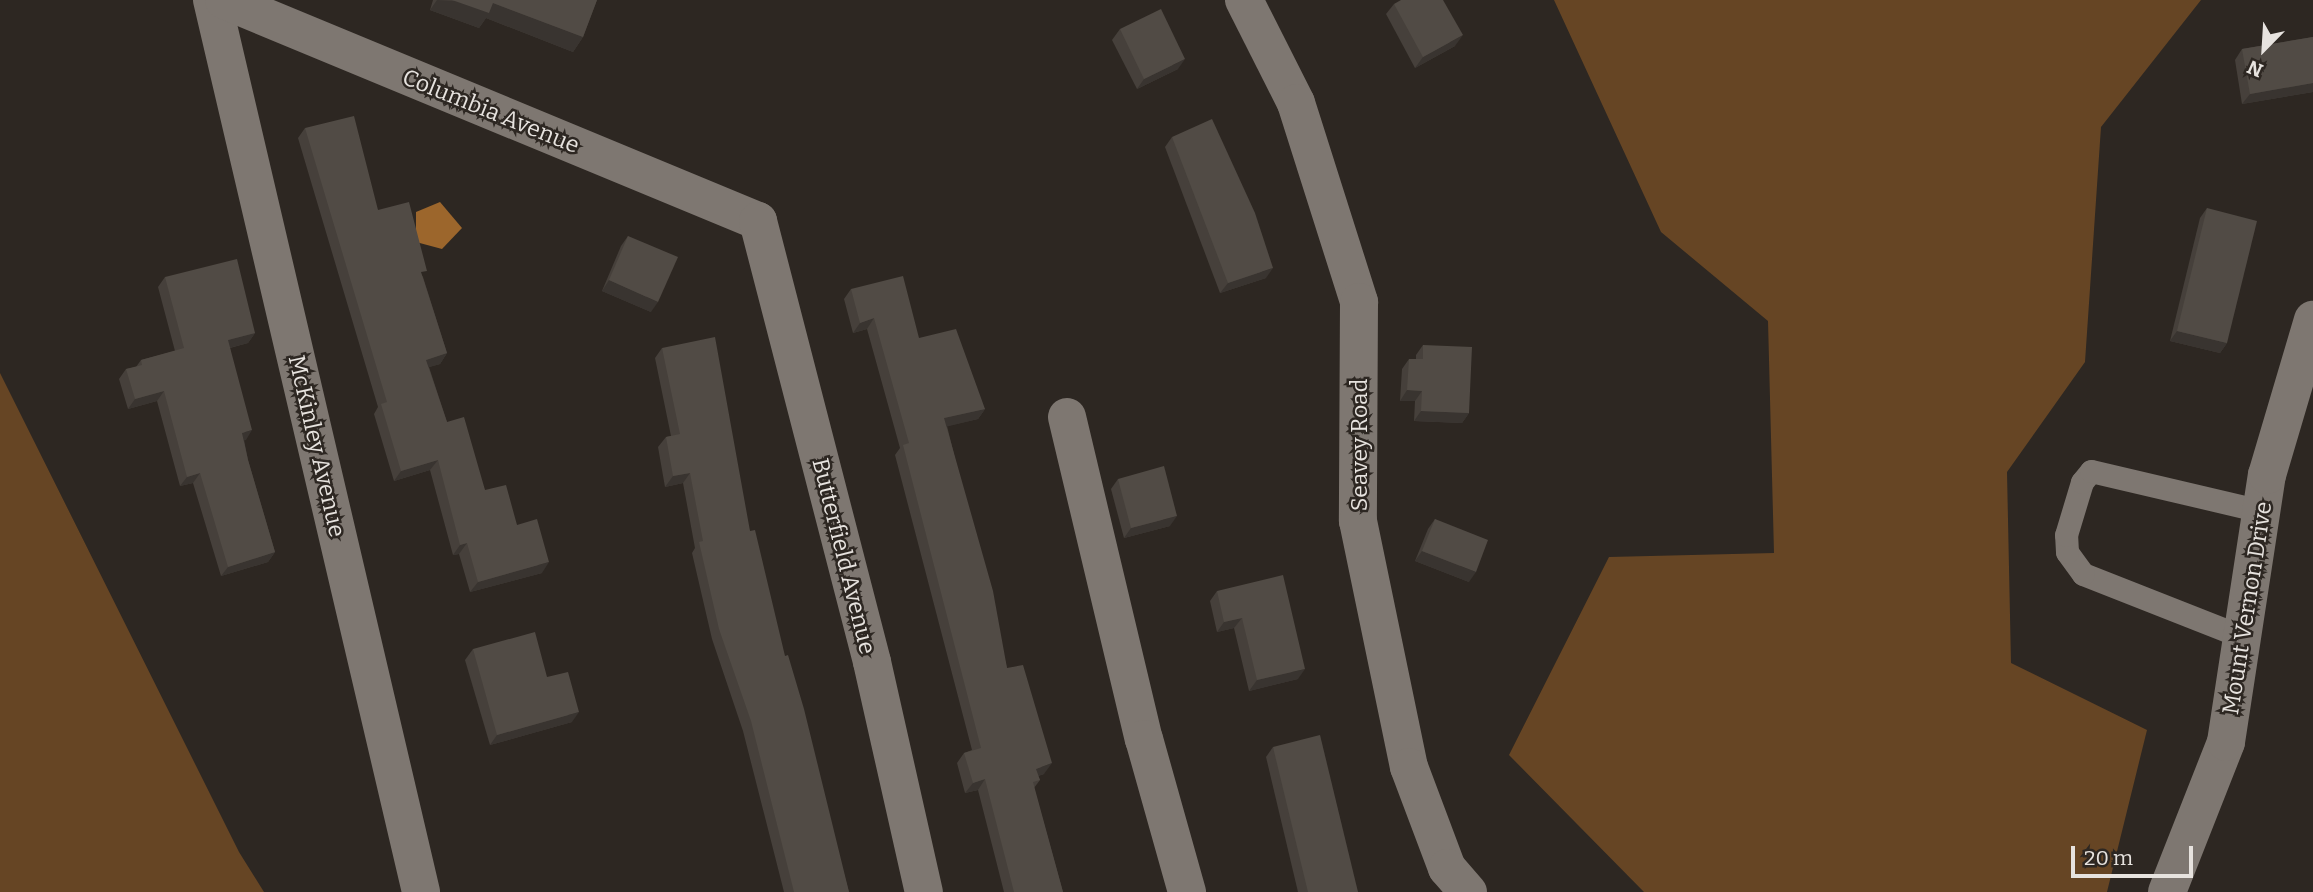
<!DOCTYPE html>
<html>
<head>
<meta charset="utf-8">
<style>
	body { margin:0 }
	#map { position:relative; width:2313px; height:892px; overflow:hidden; background:#2d2722; font-family:Bitter,serif }
	div>[style] { position:absolute }
	[style*='--x'] { left:calc(var(--x)*1px); top:calc(var(--y)*1px); width:calc(var(--w)*1px); rotate:calc(var(--a)*1deg) }
	.green>* { inset:0; background:#664524 }
	.water>* { inset:0; background:#9c662c }
	.service>* { height:23px; margin:-11.5px; padding:0 11.5px; transform-origin:11.5px; border-radius:11.5px; background:#7e7771 }
	.minor>* { height:38px; margin:-19px; padding:0 19px; transform-origin:19px; border-radius:19px; background:#7e7771 }
	.wall>* { inset:0; background:#46403b }
	.shaded-wall>* { inset:0; background:#393430 }
	.building>* { inset:0; background:#514b45 }
	span { translate:-50% -50%; white-space:nowrap; text-align:center; line-height:1.15; -webkit-text-stroke:5px #2d2722; paint-order:stroke }
	.street-label { font-size:23px; color:#e7e3df }
	.north { position:absolute; left:2229px; top:14px; width:70px; height:70px; -webkit-text-stroke:5px #2d2722; paint-order:stroke; rotate:204deg; font-size:19px; font-weight:700; line-height:28px; text-align:center; color:#e7e3df }
	.north::after { content:''; display:block; margin:auto; width:24px; height:32px; background:#e7e3df; clip-path:polygon(50% 0,100% 100%,50% 72%,0 100%) }
	.scale { position:absolute; left:2071px; top:846px; width:122px; height:32px; box-sizing:border-box; border:4px solid #e7e3df; border-top:0; padding-left:9px; font-size:21px; line-height:24px; white-space:nowrap; color:#e7e3df; -webkit-text-stroke:5px #2d2722; paint-order:stroke }
</style>
</head>
<body>
<div id="map">
	<div class="green">
		<div style="clip-path:polygon(1554px 0,2201px 0,2101px 127px,2085px 362px,2007px 472px,2011px 663px,2147px 730px,2107px 892px,1644px 892px,1509px 755px,1609px 557px,1774px 553px,1768px 321px,1661px 232px)"></div>
		<div style="clip-path:polygon(0 373px,239px 852px,264px 892px,0 892px)"></div>
	</div>
	<div class="water">
		<div style="clip-path:polygon(440px 202px,462px 228px,442px 249px,416px 242px,416px 212px)"></div>
	</div>
	<div class="service">
		<div style="--x:2243;--y:637;--w:172;--a:-158.5"></div>
		<div style="--x:2083;--y:574;--w:27;--a:-126"></div>
		<div style="--x:2067;--y:552;--w:17;--a:-93"></div>
		<div style="--x:2066;--y:535;--w:55;--a:-73.2"></div>
		<div style="--x:2082;--y:482;--w:14;--a:-51"></div>
		<div style="--x:2091;--y:471;--w:176;--a:13.2"></div>
	</div>
	<div class="minor">
		<div style="--x:212;--y:0;--w:916;--a:76.81"></div>
		<div style="--x:224;--y:0;--w:578;--a:22.48"></div>
		<div style="--x:758;--y:221;--w:455;--a:75.5"></div>
		<div style="--x:872;--y:662;--w:236;--a:77.3"></div>
		<div style="--x:1244;--y:0;--w:115;--a:63.2"></div>
		<div style="--x:1296;--y:103;--w:209;--a:72.4"></div>
		<div style="--x:1359;--y:302;--w:219;--a:90.3"></div>
		<div style="--x:1358;--y:521;--w:251;--a:78.3"></div>
		<div style="--x:1409;--y:767;--w:108;--a:69.4"></div>
		<div style="--x:1447;--y:868;--w:32;--a:49"></div>
		<div style="--x:1067;--y:417;--w:331;--a:76.6"></div>
		<div style="--x:1144;--y:739;--w:159;--a:74.3"></div>
		<div style="--x:2167;--y:892;--w:161;--a:-68.5"></div>
		<div style="--x:2226;--y:742;--w:270;--a:-81.3"></div>
		<div style="--x:2267;--y:475;--w:162;--a:-73.5"></div>
	</div>
	<div class="wall">
		<div style="clip-path:polygon(433px 0,597px 0,583px 37px,573px 52px,486px 18px,479px 28px,430px 10px)"></div>
		<div style="clip-path:polygon(1394px 4px,1455px 46px,1415px 68px,1386px 14px)"></div>
		<div style="clip-path:polygon(1120px 29px,1178px 69px,1137px 89px,1112px 40px)"></div>
		<div style="clip-path:polygon(2313px 37px,2313px 92px,2242px 104px,2235px 60px,2242px 49px)"></div>
		<div style="clip-path:polygon(305px 128px,378px 210px,423px 277px,447px 353px,440px 364px,429px 367px,447px 422px,485px 490px,517px 525px,542px 573px,470px 592px,459px 554px,453px 555px,430px 470px,394px 481px,374px 414px,378px 407px,298px 138px)"></div>
		<div style="clip-path:polygon(1172px 137px,1266px 278px,1220px 293px,1165px 147px)"></div>
		<div style="clip-path:polygon(2207px 208px,2227px 343px,2220px 353px,2170px 341px,2200px 218px)"></div>
		<div style="clip-path:polygon(628px 236px,651px 312px,602px 291px,621px 246px)"></div>
		<div style="clip-path:polygon(165px 277px,255px 333px,248px 343px,230px 348px,246px 440px,244px 440px,248px 460px,275px 552px,268px 562px,221px 576px,193px 483px,180px 486px,157px 401px,128px 409px,119px 379px,126px 369px,136px 367px,141px 360px,175px 351px,158px 287px)"></div>
		<div style="clip-path:polygon(851px 289px,919px 338px,985px 409px,978px 419px,947px 426px,1007px 668px,1044px 774px,1038px 776px,1040px 780px,1034px 788px,1063px 892px,1004px 892px,978px 790px,965px 793px,957px 763px,964px 753px,972px 750px,895px 455px,900px 448px,867px 329px,853px 333px,844px 299px)"></div>
		<div style="clip-path:polygon(1423px 345px,1469px 413px,1462px 423px,1414px 421px,1415px 401px,1400px 401px,1402px 369px,1409px 359px,1416px 359px,1416px 355px)"></div>
		<div style="clip-path:polygon(662px 348px,750px 531px,849px 892px,784px 892px,743px 731px,712px 639px,692px 553px,695px 548px,683px 483px,665px 487px,658px 447px,666px 437px,671px 436px,655px 358px)"></div>
		<div style="clip-path:polygon(1118px 479px,1170px 526px,1124px 538px,1111px 489px)"></div>
		<div style="clip-path:polygon(1435px 519px,1469px 582px,1415px 561px,1428px 529px)"></div>
		<div style="clip-path:polygon(1217px 591px,1298px 679px,1249px 691px,1234px 628px,1217px 632px,1210px 601px)"></div>
		<div style="clip-path:polygon(473px 649px,547px 677px,572px 722px,490px 745px,465px 660px)"></div>
		<div style="clip-path:polygon(1273px 747px,1358px 892px,1298px 892px,1266px 757px)"></div>
	</div>
	<div class="shaded-wall">
		<div style="clip-path:polygon(437px 0,493px 3px,583px 37px,573px 52px,486px 18px,479px 28px,430px 10px)"></div>
		<div style="clip-path:polygon(1463px 35px,1455px 46px,1415px 68px,1423px 57px)"></div>
		<div style="clip-path:polygon(1185px 59px,1178px 69px,1137px 89px,1144px 79px)"></div>
		<div style="clip-path:polygon(2313px 83px,2313px 92px,2242px 104px,2250px 94px)"></div>
		<div style="clip-path:polygon(1273px 268px,1266px 278px,1220px 293px,1228px 283px)"></div>
		<div style="clip-path:polygon(609px 280px,658px 302px,651px 312px,602px 291px)"></div>
		<div style="clip-path:polygon(874px 318px,867px 329px,853px 333px,860px 323px)"></div>
		<div style="clip-path:polygon(2177px 331px,2227px 343px,2220px 353px,2170px 341px)"></div>
		<div style="clip-path:polygon(255px 333px,248px 343px,221px 350px,228px 340px)"></div>
		<div style="clip-path:polygon(447px 353px,440px 364px,419px 370px,426px 360px)"></div>
		<div style="clip-path:polygon(1407px 390px,1422px 391px,1415px 401px,1400px 401px)"></div>
		<div style="clip-path:polygon(164px 391px,157px 401px,128px 409px,135px 399px)"></div>
		<div style="clip-path:polygon(985px 409px,978px 419px,937px 429px,944px 418px)"></div>
		<div style="clip-path:polygon(1421px 411px,1469px 413px,1462px 423px,1414px 421px)"></div>
		<div style="clip-path:polygon(252px 430px,246px 440px,235px 443px,242px 433px)"></div>
		<div style="clip-path:polygon(438px 460px,430px 470px,394px 481px,401px 471px)"></div>
		<div style="clip-path:polygon(200px 473px,193px 483px,180px 486px,187px 477px)"></div>
		<div style="clip-path:polygon(690px 473px,683px 483px,665px 487px,673px 476px)"></div>
		<div style="clip-path:polygon(1177px 516px,1170px 526px,1124px 538px,1131px 528px)"></div>
		<div style="clip-path:polygon(467px 543px,459px 554px,453px 555px,460px 545px)"></div>
		<div style="clip-path:polygon(1422px 551px,1476px 572px,1469px 582px,1415px 561px)"></div>
		<div style="clip-path:polygon(275px 552px,268px 562px,221px 576px,228px 567px)"></div>
		<div style="clip-path:polygon(549px 562px,542px 573px,470px 592px,478px 582px)"></div>
		<div style="clip-path:polygon(1242px 618px,1234px 628px,1217px 632px,1224px 622px)"></div>
		<div style="clip-path:polygon(1305px 669px,1298px 679px,1249px 691px,1257px 680px)"></div>
		<div style="clip-path:polygon(579px 712px,572px 722px,490px 745px,497px 735px)"></div>
		<div style="clip-path:polygon(1052px 763px,1044px 774px,1029px 779px,1036px 769px)"></div>
		<div style="clip-path:polygon(985px 779px,978px 790px,965px 793px,973px 783px)"></div>
	</div>
	<div class="building">
		<div style="clip-path:polygon(452px 0,597px 0,583px 37px,493px 3px,489px 13px)"></div>
		<div style="clip-path:polygon(1401px 0,1443px 0,1463px 35px,1423px 57px,1394px 4px)"></div>
		<div style="clip-path:polygon(1161px 9px,1185px 59px,1144px 79px,1120px 29px)"></div>
		<div style="clip-path:polygon(2313px 37px,2313px 83px,2250px 94px,2242px 49px)"></div>
		<div style="clip-path:polygon(354px 116px,378px 210px,409px 202px,427px 271px,421px 272px,447px 353px,426px 360px,447px 422px,464px 417px,485px 490px,506px 485px,517px 525px,537px 519px,549px 562px,478px 582px,467px 543px,460px 545px,438px 460px,401px 471px,381px 404px,387px 402px,305px 128px)"></div>
		<div style="clip-path:polygon(1212px 119px,1255px 213px,1273px 268px,1228px 283px,1172px 137px)"></div>
		<div style="clip-path:polygon(2207px 208px,2257px 221px,2227px 343px,2177px 331px)"></div>
		<div style="clip-path:polygon(628px 236px,678px 257px,658px 302px,609px 280px)"></div>
		<div style="clip-path:polygon(237px 259px,255px 333px,228px 340px,252px 430px,242px 433px,248px 460px,275px 552px,228px 567px,200px 473px,187px 477px,164px 391px,135px 399px,126px 369px,142px 365px,141px 360px,184px 348px,165px 277px)"></div>
		<div style="clip-path:polygon(903px 276px,919px 338px,956px 329px,985px 409px,944px 418px,993px 591px,1007px 668px,1023px 665px,1052px 763px,1036px 769px,1040px 780px,1033px 782px,1063px 892px,1014px 892px,985px 779px,973px 783px,964px 753px,981px 748px,903px 445px,909px 443px,874px 318px,860px 323px,851px 289px)"></div>
		<div style="clip-path:polygon(715px 337px,750px 531px,755px 530px,785px 656px,788px 655px,804px 709px,849px 892px,794px 892px,751px 721px,719px 629px,699px 542px,703px 541px,690px 473px,673px 476px,666px 437px,680px 434px,662px 348px)"></div>
		<div style="clip-path:polygon(1423px 345px,1472px 347px,1469px 413px,1421px 411px,1422px 391px,1407px 390px,1409px 359px,1423px 359px)"></div>
		<div style="clip-path:polygon(1164px 466px,1177px 516px,1131px 528px,1118px 479px)"></div>
		<div style="clip-path:polygon(1435px 519px,1488px 540px,1476px 572px,1422px 551px)"></div>
		<div style="clip-path:polygon(1283px 575px,1305px 669px,1257px 680px,1242px 618px,1224px 622px,1217px 591px)"></div>
		<div style="clip-path:polygon(535px 632px,547px 677px,568px 672px,579px 712px,497px 735px,473px 649px)"></div>
		<div style="clip-path:polygon(1320px 735px,1358px 892px,1308px 892px,1273px 747px)"></div>
	</div>
	<div class="street-label">
		<span style="left:491px;top:111px;rotate:22deg">Columbia Avenue</span>
		<span style="left:1359px;top:445px;rotate:-90deg">Seavey Road</span>
		<span style="left:317px;top:446px;rotate:77deg">McKinley Avenue</span>
		<span style="left:844px;top:556px;rotate:76deg">Butterfield Avenue</span>
		<span style="left:2247px;top:608px;rotate:-81deg">Mount Vernon Drive</span>
	</div>
	<div class="north">N</div>
	<div class="scale">20 m</div>
</div>
</body>
</html>
